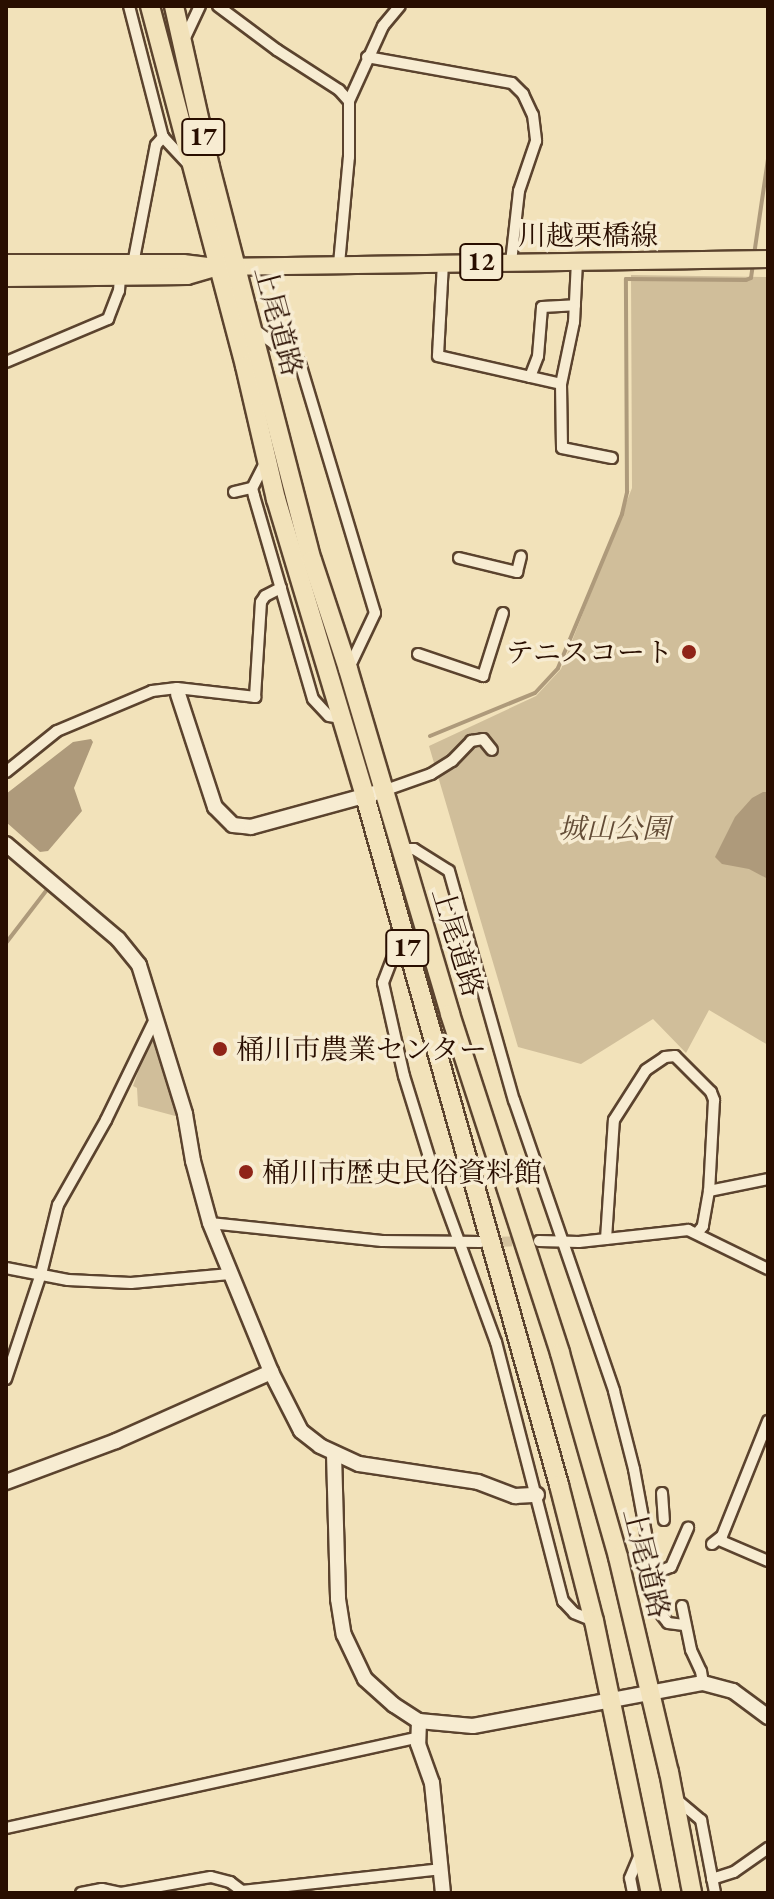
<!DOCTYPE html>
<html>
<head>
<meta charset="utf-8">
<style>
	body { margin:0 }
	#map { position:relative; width:774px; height:1899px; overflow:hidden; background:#f2e2ba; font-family:"EB Garamond","Noto Serif JP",serif }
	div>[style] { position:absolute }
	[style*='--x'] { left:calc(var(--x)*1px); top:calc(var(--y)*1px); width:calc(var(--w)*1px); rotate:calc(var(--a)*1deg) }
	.green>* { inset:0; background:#d0be9a }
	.water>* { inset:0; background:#ae9a7b }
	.stream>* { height:4px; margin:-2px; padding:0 2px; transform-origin:2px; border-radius:2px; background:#ae9a7b }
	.street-tunnel>* { height:10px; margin-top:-5px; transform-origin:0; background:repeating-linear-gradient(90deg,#d4c29e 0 10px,transparent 0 15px) }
	.roads { filter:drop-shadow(2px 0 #5b432e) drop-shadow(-2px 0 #5b432e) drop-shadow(0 2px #5b432e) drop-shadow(0 -2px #5b432e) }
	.street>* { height:10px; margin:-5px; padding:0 5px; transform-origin:5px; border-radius:5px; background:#f7ecd2 }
	.secondary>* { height:14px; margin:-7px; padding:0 7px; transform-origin:7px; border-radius:7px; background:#f7ecd2 }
	.primary>* { height:16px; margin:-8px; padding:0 8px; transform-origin:8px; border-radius:8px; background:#f2e2ba }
	.highway>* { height:18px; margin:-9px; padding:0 9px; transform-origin:9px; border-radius:9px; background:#f2e2ba }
	.dots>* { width:22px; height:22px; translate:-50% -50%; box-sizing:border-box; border:4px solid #f7ecd2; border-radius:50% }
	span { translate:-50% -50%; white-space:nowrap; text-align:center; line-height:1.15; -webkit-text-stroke:7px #f7ecd2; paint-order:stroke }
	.shield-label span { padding:2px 6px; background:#f7ecd2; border:2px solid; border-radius:6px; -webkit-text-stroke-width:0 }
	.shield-label { font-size:26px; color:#290e00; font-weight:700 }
	.street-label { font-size:28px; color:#290e00 }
	.poi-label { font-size:28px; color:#290e00 }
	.right { translate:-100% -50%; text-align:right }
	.left { translate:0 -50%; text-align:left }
	.park-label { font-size:28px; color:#634c36; font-style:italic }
	.frame { position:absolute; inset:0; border:8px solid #290e00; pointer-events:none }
</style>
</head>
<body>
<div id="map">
	<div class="green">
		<div style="clip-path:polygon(631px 275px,768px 277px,768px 1045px,709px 1010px,686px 1053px,653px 1019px,581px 1064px,518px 1047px,429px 746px,536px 696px,561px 669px,632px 488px)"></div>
		<div style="clip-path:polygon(150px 1038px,155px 1039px,179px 1117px,138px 1106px,137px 1088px,133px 1086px)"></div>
	</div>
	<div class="water">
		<div style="clip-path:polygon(91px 739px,93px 742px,74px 788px,82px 811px,48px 851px,40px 852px,6px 822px,6px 794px,73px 742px)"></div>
		<div style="clip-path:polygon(763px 792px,768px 792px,768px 879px,749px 869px,722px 864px,715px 857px,735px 817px,752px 798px)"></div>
	</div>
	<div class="stream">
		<div style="--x:754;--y:255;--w:97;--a:-81.7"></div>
		<div style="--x:430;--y:736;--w:113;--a:-22.3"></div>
		<div style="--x:535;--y:693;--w:34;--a:-47"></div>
		<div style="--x:558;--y:668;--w:167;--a:-67.4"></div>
		<div style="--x:622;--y:514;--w:23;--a:-77"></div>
		<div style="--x:627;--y:492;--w:213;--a:-90.3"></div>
		<div style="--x:626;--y:279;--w:120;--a:0.5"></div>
		<div style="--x:746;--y:280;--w:5;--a:-22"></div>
		<div style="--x:751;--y:278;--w:15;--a:-82"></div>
		<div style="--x:6;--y:943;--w:71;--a:-52.5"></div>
	</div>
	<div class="street-tunnel">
		<div style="--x:487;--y:1242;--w:40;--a:-1.4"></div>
	</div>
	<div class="roads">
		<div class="street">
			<div style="--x:129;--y:6;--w:135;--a:75.5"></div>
			<div style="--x:163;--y:137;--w:37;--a:47"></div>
			<div style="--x:218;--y:6;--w:74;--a:36.7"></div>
			<div style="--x:277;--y:50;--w:74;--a:32.8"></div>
			<div style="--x:339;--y:90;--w:15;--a:48"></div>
			<div style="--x:184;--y:40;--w:38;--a:-65"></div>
			<div style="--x:367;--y:57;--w:147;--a:10.2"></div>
			<div style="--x:512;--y:83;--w:16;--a:45"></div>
			<div style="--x:523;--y:94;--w:23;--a:65"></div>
			<div style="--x:533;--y:115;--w:26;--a:83"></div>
			<div style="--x:536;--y:141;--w:53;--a:108.8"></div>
			<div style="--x:519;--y:191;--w:71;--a:96.4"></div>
			<div style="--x:577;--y:261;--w:61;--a:92.8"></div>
			<div style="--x:574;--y:322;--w:63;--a:101.8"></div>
			<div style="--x:561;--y:384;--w:64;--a:89.1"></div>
			<div style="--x:562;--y:448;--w:51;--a:11.3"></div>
			<div style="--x:443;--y:263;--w:93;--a:93.1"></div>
			<div style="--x:438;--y:356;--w:126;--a:12.8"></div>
			<div style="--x:133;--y:264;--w:121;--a:-79.1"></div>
			<div style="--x:156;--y:145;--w:11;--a:-49"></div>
			<div style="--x:339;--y:264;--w:107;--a:-84.7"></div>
			<div style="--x:349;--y:157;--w:56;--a:-90"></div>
			<div style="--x:349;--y:101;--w:82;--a:-65.6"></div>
			<div style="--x:383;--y:26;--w:26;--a:-50"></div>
			<div style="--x:254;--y:329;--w:57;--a:36.5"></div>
			<div style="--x:300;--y:363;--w:261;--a:73.3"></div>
			<div style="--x:375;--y:613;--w:61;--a:115.3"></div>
			<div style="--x:6;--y:362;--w:111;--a:-22.9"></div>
			<div style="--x:108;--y:319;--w:30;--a:-69"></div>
			<div style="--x:119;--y:291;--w:14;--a:-86"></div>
			<div style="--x:530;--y:377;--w:22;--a:-69"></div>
			<div style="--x:538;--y:356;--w:49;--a:-85.3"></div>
			<div style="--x:542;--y:307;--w:33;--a:-3"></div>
			<div style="--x:266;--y:461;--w:30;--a:117"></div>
			<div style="--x:252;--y:488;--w:8;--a:76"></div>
			<div style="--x:254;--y:496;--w:211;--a:73.8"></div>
			<div style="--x:313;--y:699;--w:23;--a:47"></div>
			<div style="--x:329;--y:716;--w:11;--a:10"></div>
			<div style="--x:234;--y:492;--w:18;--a:-13"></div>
			<div style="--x:459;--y:558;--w:60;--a:13.6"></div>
			<div style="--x:517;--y:572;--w:16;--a:-76"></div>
			<div style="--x:418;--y:654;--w:69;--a:18.7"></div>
			<div style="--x:483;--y:676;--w:66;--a:-72.4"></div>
			<div style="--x:6;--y:772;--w:65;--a:-38.8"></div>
			<div style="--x:57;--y:731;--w:103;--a:-22.8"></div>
			<div style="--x:152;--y:691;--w:25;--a:-7"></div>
			<div style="--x:177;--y:688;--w:79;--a:6.6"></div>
			<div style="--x:255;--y:697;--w:95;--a:-86.4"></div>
			<div style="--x:261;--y:602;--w:7;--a:-56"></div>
			<div style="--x:265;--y:596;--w:18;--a:-27"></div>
			<div style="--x:383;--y:791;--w:51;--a:-19.5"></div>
			<div style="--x:431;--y:774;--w:25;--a:-32"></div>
			<div style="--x:452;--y:761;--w:28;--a:-46"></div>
			<div style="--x:471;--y:741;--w:12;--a:-9"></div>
			<div style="--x:483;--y:739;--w:14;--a:51"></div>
			<div style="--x:401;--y:849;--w:13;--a:0"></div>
			<div style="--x:414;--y:849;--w:41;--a:32.2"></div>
			<div style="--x:449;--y:871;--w:238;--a:74.2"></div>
			<div style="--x:514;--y:1100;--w:308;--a:71"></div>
			<div style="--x:614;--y:1391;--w:81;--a:75.6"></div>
			<div style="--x:634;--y:1469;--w:147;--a:79.5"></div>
			<div style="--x:661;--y:1614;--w:11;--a:52"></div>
			<div style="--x:668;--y:1623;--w:16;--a:7"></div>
			<div style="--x:404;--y:941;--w:16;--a:128"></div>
			<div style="--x:394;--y:954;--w:31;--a:111"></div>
			<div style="--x:383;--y:983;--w:95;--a:77.3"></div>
			<div style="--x:404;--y:1076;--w:102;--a:72.8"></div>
			<div style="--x:434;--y:1173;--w:180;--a:69.9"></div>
			<div style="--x:496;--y:1342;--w:268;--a:75.5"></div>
			<div style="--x:563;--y:1601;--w:16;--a:47"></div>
			<div style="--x:574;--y:1613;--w:22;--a:22"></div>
			<div style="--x:709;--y:1191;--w:60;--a:-11.5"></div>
			<div style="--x:210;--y:1223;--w:173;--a:6"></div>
			<div style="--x:382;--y:1241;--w:99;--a:0.6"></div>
			<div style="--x:606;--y:1239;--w:119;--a:-86.2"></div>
			<div style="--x:614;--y:1120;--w:59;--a:-57.4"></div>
			<div style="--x:646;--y:1070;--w:23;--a:-34"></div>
			<div style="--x:665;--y:1057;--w:10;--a:-6"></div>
			<div style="--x:675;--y:1056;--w:51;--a:45"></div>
			<div style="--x:711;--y:1092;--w:9;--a:69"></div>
			<div style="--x:714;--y:1100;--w:91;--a:93.1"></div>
			<div style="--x:709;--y:1191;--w:36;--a:100"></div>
			<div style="--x:703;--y:1226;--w:8;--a:130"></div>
			<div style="--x:539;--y:1241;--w:40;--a:1.4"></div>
			<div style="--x:579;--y:1242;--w:110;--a:-6.3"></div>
			<div style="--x:688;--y:1230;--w:89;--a:26"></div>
			<div style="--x:6;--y:1268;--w:63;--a:11"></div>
			<div style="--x:68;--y:1280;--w:63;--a:2.7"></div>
			<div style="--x:131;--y:1283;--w:99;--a:-5.2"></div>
			<div style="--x:6;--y:1379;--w:111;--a:-71.6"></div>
			<div style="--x:41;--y:1274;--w:71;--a:-76.2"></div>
			<div style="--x:58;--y:1205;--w:98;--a:-60.5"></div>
			<div style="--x:106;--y:1120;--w:114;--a:-64.1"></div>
			<div style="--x:662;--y:1493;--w:27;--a:86"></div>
			<div style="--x:719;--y:1540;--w:53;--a:23.2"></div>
			<div style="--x:712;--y:1544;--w:13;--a:-39"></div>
			<div style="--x:722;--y:1536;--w:124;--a:-68.2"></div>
			<div style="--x:655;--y:1573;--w:17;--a:-21"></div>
			<div style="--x:671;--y:1567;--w:43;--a:-66.4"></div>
			<div style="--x:682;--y:1606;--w:45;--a:78.4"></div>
			<div style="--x:691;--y:1650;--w:23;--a:65"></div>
			<div style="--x:701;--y:1671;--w:12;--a:81"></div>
			<div style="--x:676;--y:1799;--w:33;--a:40"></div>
			<div style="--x:701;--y:1820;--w:74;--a:79.1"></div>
			<div style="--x:6;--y:1828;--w:423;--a:-12.4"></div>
			<div style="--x:712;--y:1879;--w:23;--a:-18"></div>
			<div style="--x:734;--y:1872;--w:42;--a:-35.2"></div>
			<div style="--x:81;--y:1893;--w:21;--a:-11"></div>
			<div style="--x:102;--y:1889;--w:19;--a:12"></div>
			<div style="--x:121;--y:1893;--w:91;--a:-10.1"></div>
			<div style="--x:211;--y:1877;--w:20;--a:15"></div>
			<div style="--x:230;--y:1882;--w:15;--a:37"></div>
			<div style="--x:242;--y:1891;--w:199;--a:-6.3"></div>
			<div style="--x:633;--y:1893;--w:15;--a:-101"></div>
			<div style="--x:630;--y:1878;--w:30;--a:-67"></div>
		</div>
		<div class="secondary">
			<div style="--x:178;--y:694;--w:119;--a:71.9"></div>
			<div style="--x:215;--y:807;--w:25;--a:45"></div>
			<div style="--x:233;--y:825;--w:18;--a:6"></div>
			<div style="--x:251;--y:827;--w:129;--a:-15.3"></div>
			<div style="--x:6;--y:844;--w:147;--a:40.3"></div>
			<div style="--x:118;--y:939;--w:33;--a:51"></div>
			<div style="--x:139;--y:965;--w:156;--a:72.8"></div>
			<div style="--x:185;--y:1114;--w:48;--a:80.3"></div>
			<div style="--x:193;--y:1161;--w:64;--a:74.7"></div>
			<div style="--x:210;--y:1223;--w:161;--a:67.7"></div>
			<div style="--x:271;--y:1372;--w:66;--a:63"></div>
			<div style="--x:301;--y:1431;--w:24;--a:38"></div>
			<div style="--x:320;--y:1446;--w:43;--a:24.8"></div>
			<div style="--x:359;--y:1464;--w:120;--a:8.6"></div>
			<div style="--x:478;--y:1482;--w:40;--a:21"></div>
			<div style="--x:515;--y:1496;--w:22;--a:-3"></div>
			<div style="--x:334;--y:1454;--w:145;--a:88.4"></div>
			<div style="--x:338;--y:1599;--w:36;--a:81"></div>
			<div style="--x:344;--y:1635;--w:49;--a:64.5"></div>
			<div style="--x:365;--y:1679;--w:39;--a:42"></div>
			<div style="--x:394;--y:1705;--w:30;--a:33"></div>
			<div style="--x:419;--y:1721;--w:54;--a:5.3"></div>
			<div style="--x:473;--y:1726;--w:234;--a:-10.6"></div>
			<div style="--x:703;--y:1683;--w:31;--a:15"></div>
			<div style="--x:733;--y:1691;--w:44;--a:36.6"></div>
			<div style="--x:6;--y:1482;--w:117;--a:-20.4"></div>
			<div style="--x:116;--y:1441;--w:170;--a:-24"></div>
			<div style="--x:419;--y:1721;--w:23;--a:92"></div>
			<div style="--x:418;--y:1744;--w:41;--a:70.3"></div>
			<div style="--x:432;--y:1783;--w:111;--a:84.3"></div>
		</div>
		<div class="primary">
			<div style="--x:6;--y:263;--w:177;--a:0"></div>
			<div style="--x:183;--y:263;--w:33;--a:7"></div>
			<div style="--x:216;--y:267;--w:552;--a:-0.83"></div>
			<div style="--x:6;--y:278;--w:181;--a:-0.6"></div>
			<div style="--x:187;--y:276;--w:25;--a:-16"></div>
		</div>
		<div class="highway">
			<div style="--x:150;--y:6;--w:372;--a:75.2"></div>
			<div style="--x:245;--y:366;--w:137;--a:76.9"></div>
			<div style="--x:276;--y:499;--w:310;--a:73.3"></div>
			<div style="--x:365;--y:796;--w:716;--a:74.27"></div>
			<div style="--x:559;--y:1485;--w:140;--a:75.6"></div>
			<div style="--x:594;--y:1621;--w:278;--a:78.2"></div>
			<div style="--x:174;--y:6;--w:165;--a:77.4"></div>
			<div style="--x:210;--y:167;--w:406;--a:75.5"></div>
			<div style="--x:312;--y:560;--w:115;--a:71.7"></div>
			<div style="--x:348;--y:669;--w:360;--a:73.5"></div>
			<div style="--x:450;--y:1014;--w:356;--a:72"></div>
			<div style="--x:560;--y:1353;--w:212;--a:74.1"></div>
			<div style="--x:618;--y:1557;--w:221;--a:76.7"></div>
			<div style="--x:669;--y:1772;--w:123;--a:79.2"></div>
		</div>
	</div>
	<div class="dots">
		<div style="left:689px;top:652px;background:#8f2418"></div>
		<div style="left:220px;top:1049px;background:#8f2418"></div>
		<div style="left:246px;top:1172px;background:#8f2418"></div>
	</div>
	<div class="shield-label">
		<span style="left:203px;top:137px">17</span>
		<span style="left:481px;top:262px">12</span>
		<span style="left:407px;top:948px">17</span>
	</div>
	<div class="street-label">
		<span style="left:588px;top:235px">川越栗橋線</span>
		<span style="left:279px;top:321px;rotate:75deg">上尾道路</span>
		<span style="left:458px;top:942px;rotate:73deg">上尾道路</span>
		<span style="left:647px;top:1563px;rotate:76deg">上尾道路</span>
	</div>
	<div class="poi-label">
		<span class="right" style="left:673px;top:652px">テニスコート</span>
		<span class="left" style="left:236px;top:1049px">桶川市農業センター</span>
		<span class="left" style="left:262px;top:1172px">桶川市歴史民俗資料館</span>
	</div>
	<div class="park-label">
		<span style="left:614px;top:828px">城山公園</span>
	</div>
	<div class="frame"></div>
</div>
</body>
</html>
